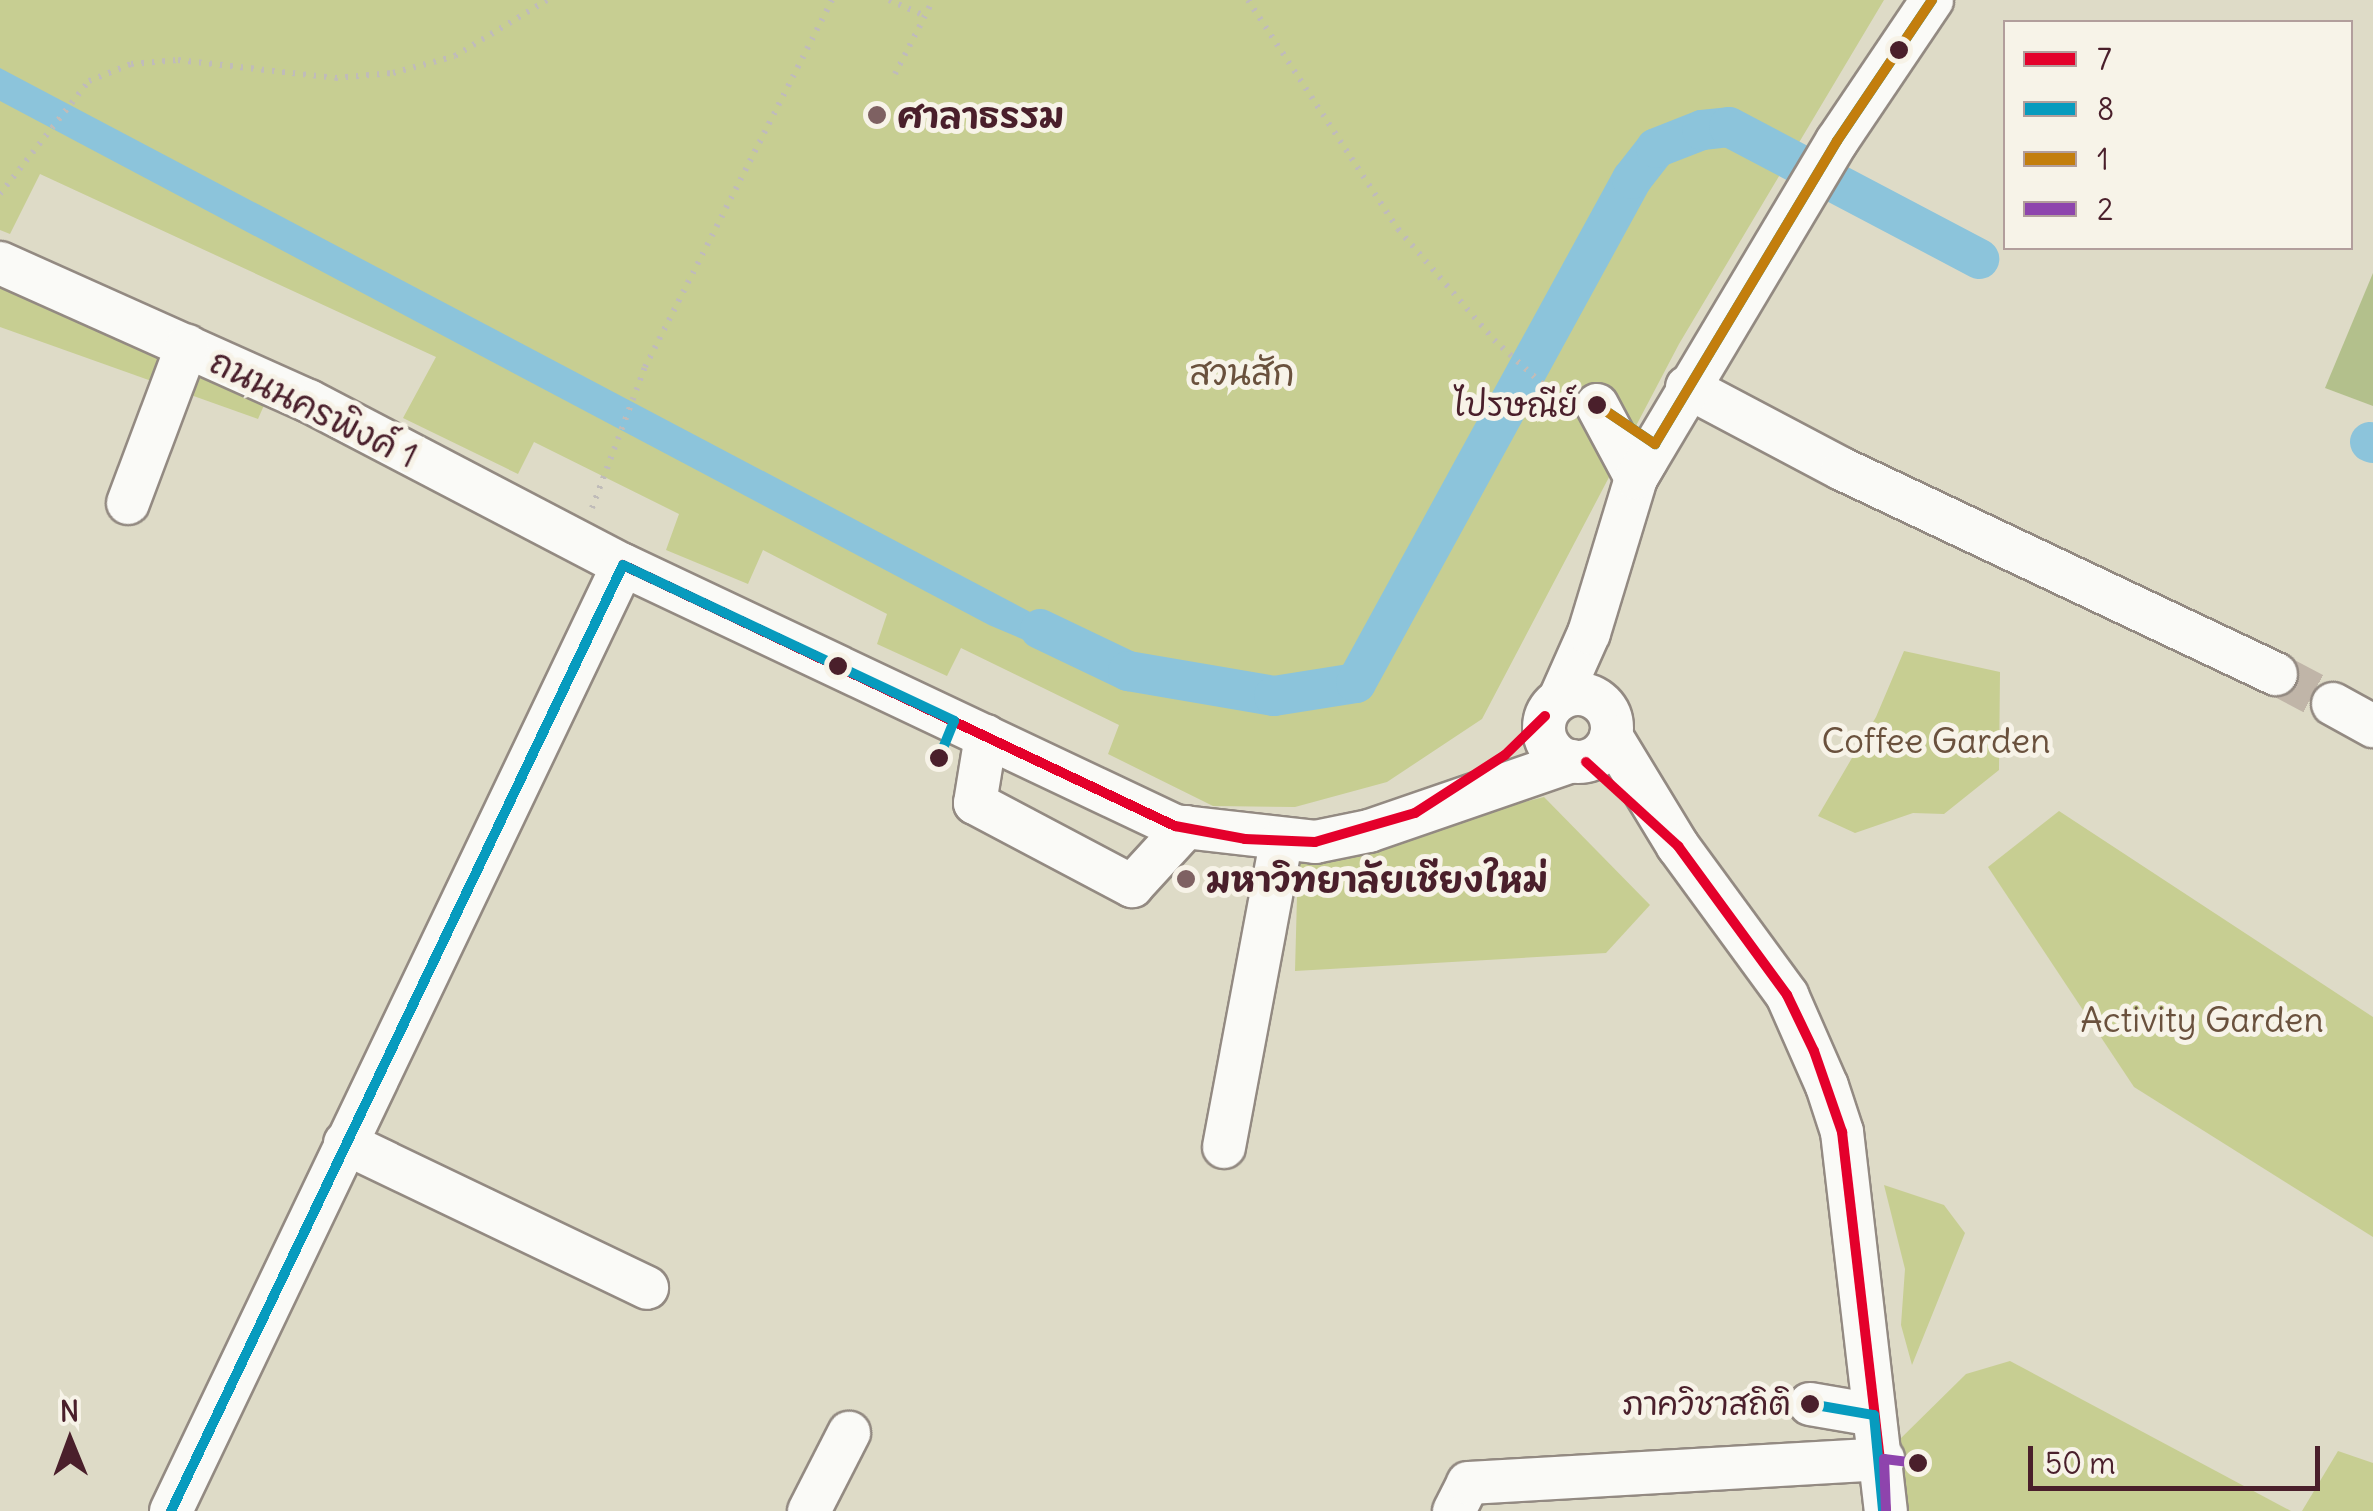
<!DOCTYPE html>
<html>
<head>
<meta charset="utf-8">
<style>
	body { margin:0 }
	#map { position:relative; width:2373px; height:1511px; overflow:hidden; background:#dedbc7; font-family:Delius,"Playpen Sans Thai",sans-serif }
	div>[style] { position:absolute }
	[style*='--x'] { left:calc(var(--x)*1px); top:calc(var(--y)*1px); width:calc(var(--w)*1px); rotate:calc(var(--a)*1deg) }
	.green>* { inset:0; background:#c7ce92 }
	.forest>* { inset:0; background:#b3c08c }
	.water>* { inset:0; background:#8cc4db }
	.canal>* { height:40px; margin:-20px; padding:0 20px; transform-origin:20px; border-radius:20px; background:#8cc4db }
	.minor-tunnel>* { height:42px; margin-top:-21px; transform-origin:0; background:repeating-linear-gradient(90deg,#c0b5a8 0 42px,transparent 0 63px) }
	.path>* { height:6px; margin-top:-3px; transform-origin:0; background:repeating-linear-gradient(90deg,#c0bcb9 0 2.5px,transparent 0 10.5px) }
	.roads { filter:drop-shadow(2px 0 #938a82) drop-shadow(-2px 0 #938a82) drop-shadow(0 2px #938a82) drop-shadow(0 -2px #938a82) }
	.minor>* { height:42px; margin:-21px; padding:0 21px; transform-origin:21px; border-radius:21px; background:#fafaf7 }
	.minor>.ring { margin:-21px; padding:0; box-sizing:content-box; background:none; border:42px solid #fafaf7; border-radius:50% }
	.bus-1>* { height:10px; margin:-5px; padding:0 5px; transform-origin:5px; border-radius:5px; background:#e4002b }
	.bus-2>* { height:10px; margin:-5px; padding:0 5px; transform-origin:5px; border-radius:5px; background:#079bbe }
	.bus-3>* { height:10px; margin:-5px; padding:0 5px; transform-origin:5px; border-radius:5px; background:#c37e0d }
	.bus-4>* { height:10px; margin:-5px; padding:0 5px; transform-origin:5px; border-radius:5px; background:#8e44ad }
	.dots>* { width:28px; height:28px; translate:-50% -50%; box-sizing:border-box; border:5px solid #f7f3e8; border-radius:50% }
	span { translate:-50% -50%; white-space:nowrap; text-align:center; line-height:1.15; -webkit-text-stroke:10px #f7f3e8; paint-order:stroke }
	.bus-label { font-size:32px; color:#4a1f2b }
	.right { translate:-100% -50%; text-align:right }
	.poi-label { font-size:35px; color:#4a1f2b; font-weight:700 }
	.left { translate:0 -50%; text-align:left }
	.park-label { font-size:35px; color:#6a513d }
	.street-label { font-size:35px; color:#4a1f2b }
	.legend { position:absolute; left:2003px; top:20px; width:350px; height:230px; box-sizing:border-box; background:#f7f3e8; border:2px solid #b29e9c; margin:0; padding:12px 18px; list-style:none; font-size:30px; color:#4a1f2b }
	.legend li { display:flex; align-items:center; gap:20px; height:50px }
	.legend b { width:50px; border:2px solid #b29e9c }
	.north { position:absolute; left:20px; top:1391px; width:100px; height:100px; -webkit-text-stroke:8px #f7f3e8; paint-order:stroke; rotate:359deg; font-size:28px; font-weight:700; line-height:40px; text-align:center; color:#4a1f2b }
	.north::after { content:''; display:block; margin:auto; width:35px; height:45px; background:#4a1f2b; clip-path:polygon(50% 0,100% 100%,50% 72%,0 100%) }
	.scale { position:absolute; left:2028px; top:1446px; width:292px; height:45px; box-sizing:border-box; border:5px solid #4a1f2b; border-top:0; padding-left:12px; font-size:30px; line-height:35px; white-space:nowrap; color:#4a1f2b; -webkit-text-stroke:8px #f7f3e8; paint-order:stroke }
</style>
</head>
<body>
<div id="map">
	<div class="green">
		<div style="clip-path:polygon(0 0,1884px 0,1679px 344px,1482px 719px,1387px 782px,1295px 807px,1213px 806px,1108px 754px,1119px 725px,961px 648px,947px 676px,877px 644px,887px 614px,763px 550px,748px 584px,666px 550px,679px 514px,534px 442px,518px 474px,403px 418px,436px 357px,40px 174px,10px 234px,0 230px)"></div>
		<div style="clip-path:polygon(0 246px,282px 364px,258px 419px,0 327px)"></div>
		<div style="clip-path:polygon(1904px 651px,2000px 672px,1999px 770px,1944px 814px,1913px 813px,1855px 833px,1818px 816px,1876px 717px)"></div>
		<div style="clip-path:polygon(1544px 797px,1650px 905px,1606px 953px,1295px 971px,1298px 859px)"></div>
		<div style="clip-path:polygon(2059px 811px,2373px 1017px,2373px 1237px,2134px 1087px,1988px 867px)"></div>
		<div style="clip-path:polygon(1884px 1185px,1944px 1205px,1965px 1233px,1912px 1365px,1901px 1325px,1905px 1269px)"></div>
		<div style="clip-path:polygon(2010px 1361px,2291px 1511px,1907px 1511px,1895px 1444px,1966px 1374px)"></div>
		<div style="clip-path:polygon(2338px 1451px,2373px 1463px,2373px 1511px,2302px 1511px)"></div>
	</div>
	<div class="forest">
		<div style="clip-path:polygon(2373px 273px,2373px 406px,2325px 388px)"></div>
	</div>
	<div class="water">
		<div style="clip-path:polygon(0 68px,1089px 643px,1091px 668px,989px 625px,0 101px)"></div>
	</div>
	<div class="canal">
		<div style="--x:2370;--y:442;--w:3;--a:18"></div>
		<div style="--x:1040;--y:629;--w:98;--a:25.5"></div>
		<div style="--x:1128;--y:671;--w:148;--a:9.7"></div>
		<div style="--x:1274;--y:696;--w:83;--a:-9"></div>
		<div style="--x:1356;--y:683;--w:575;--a:-61.29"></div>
		<div style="--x:1632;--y:179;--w:39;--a:-52"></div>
		<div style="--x:1656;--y:148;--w:49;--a:-21.4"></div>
		<div style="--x:1702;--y:130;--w:27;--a:-6"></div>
		<div style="--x:1729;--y:127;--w:283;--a:27.8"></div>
	</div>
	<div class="minor-tunnel">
		<div style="--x:2276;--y:674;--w:64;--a:27.8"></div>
	</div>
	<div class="path">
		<div style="--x:889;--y:0;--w:39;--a:24"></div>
		<div style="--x:1248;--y:0;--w:274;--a:56.8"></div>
		<div style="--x:1398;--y:229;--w:147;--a:49.1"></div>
		<div style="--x:1494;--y:340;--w:88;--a:42.2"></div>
		<div style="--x:895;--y:74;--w:83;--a:-62.8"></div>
		<div style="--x:0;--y:194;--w:144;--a:-51.8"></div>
		<div style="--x:89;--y:81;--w:45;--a:-22"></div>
		<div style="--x:131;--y:64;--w:47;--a:-4.9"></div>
		<div style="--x:178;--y:60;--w:158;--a:6.5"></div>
		<div style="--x:335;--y:78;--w:58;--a:-4.9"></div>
		<div style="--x:393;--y:73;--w:64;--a:-15.3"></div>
		<div style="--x:455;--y:56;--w:108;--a:-31.3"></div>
		<div style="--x:592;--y:508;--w:151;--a:-69.4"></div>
		<div style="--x:645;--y:367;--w:412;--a:-63"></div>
	</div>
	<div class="roads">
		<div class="minor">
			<div style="--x:0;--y:263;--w:338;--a:24.1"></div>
			<div style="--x:309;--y:401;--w:354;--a:27.6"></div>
			<div style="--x:623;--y:565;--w:611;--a:25.31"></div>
			<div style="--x:1175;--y:826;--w:141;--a:6.5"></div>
			<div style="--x:1315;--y:842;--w:55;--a:-11.5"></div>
			<div style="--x:1369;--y:831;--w:215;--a:-19"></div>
			<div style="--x:1687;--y:387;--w:175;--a:27.9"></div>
			<div style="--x:1842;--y:469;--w:480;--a:25.3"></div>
			<div style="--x:1597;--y:405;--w:83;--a:61.9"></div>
			<div style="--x:1636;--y:478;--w:22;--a:-60"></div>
			<div style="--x:128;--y:503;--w:168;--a:-69.4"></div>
			<div class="ring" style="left:1544px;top:694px;width:26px;height:26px"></div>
			<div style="--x:1560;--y:698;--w:71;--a:-66"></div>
			<div style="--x:1589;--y:633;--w:162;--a:-73.1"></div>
			<div style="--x:1636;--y:478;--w:392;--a:-59.2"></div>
			<div style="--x:1837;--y:141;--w:170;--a:-56"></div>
			<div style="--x:2333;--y:704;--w:46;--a:28.8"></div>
			<div style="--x:986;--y:736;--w:68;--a:99.3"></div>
			<div style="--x:975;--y:803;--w:178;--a:27.9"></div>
			<div style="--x:1132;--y:886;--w:80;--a:-47.5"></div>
			<div style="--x:1611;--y:736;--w:129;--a:58.7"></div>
			<div style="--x:1678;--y:846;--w:185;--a:53.8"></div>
			<div style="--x:1787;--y:995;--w:99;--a:66.3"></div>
			<div style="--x:1827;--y:1086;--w:48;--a:71.9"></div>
			<div style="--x:1842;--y:1132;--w:382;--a:83.4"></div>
			<div style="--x:345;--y:1143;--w:335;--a:25.6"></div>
			<div style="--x:1224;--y:1147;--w:311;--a:-79.4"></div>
			<div style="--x:1810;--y:1404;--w:65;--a:9.8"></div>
			<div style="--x:1874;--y:1415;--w:26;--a:83"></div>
			<div style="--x:171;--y:1511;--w:1048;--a:-64.46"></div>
			<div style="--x:809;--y:1511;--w:88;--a:-62.9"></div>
			<div style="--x:1454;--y:1511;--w:31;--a:-63"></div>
			<div style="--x:1468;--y:1483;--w:416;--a:-3.3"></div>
		</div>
	</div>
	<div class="bus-1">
		<div style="--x:1586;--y:762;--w:125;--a:42.4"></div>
		<div style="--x:1678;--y:846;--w:185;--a:53.8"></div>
		<div style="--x:1787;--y:995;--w:62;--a:64.3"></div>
		<div style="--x:1814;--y:1051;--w:86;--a:70.9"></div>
		<div style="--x:1842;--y:1132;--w:382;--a:83.4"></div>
		<div style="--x:171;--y:1511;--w:1048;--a:-64.46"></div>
		<div style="--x:623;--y:565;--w:611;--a:25.31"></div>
		<div style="--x:1175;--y:826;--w:71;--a:10.5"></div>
		<div style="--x:1245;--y:839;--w:70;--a:2.5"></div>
		<div style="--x:1315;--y:842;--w:104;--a:-16.2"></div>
		<div style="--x:1415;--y:813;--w:107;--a:-32.8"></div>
		<div style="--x:1505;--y:755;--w:56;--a:-44.3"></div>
	</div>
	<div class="bus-2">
		<div style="--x:1597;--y:405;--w:70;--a:33.9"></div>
		<div style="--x:1655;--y:444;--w:353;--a:-59"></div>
		<div style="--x:1837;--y:141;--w:170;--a:-56"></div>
		<div style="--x:1810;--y:1404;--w:65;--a:9.8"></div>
		<div style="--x:1874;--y:1415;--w:96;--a:84.6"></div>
		<div style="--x:171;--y:1511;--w:1048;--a:-64.46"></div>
		<div style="--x:623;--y:565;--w:366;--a:25.2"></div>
		<div style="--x:954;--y:721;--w:40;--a:112"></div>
	</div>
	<div class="bus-3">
		<div style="--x:1597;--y:405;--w:70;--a:33.9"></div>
		<div style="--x:1655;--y:444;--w:353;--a:-59"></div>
		<div style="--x:1837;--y:141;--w:170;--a:-56"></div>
	</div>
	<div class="bus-4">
		<div style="--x:1886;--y:1511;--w:52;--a:-92.2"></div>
		<div style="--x:1884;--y:1459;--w:34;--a:7"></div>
	</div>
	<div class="dots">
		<div style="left:1899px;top:50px;background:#4a1f2b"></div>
		<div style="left:877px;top:115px;background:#7e6162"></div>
		<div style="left:1597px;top:405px;background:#4a1f2b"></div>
		<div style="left:838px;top:666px;background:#4a1f2b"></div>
		<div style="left:939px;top:758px;background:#4a1f2b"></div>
		<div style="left:1186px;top:879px;background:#7e6162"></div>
		<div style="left:1810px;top:1404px;background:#4a1f2b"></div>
		<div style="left:1918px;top:1463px;background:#4a1f2b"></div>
	</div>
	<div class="bus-label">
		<span class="right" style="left:1578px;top:405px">ไปรษณีย์</span>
		<span class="right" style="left:1791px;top:1404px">ภาควิชาสถิติ</span>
	</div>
	<div class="poi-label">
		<span class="left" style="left:897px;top:115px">ศาลาธรรม</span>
		<span class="left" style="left:1206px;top:879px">มหาวิทยาลัยเชียงใหม่</span>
	</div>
	<div class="park-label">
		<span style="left:1242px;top:372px">สวนสัก</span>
		<span style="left:1936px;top:740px">Coffee Garden</span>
		<span style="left:2202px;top:1019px">Activity Garden</span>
	</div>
	<div class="street-label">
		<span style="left:314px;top:408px;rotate:26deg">ถนนนครพิงค์ 1</span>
	</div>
	<ul class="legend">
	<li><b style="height:12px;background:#e4002b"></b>7</li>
	<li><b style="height:12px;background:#079bbe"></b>8</li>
	<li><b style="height:12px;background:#c37e0d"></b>1</li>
	<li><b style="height:12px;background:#8e44ad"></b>2</li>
	</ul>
	<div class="north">N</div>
	<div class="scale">50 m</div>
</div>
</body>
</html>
